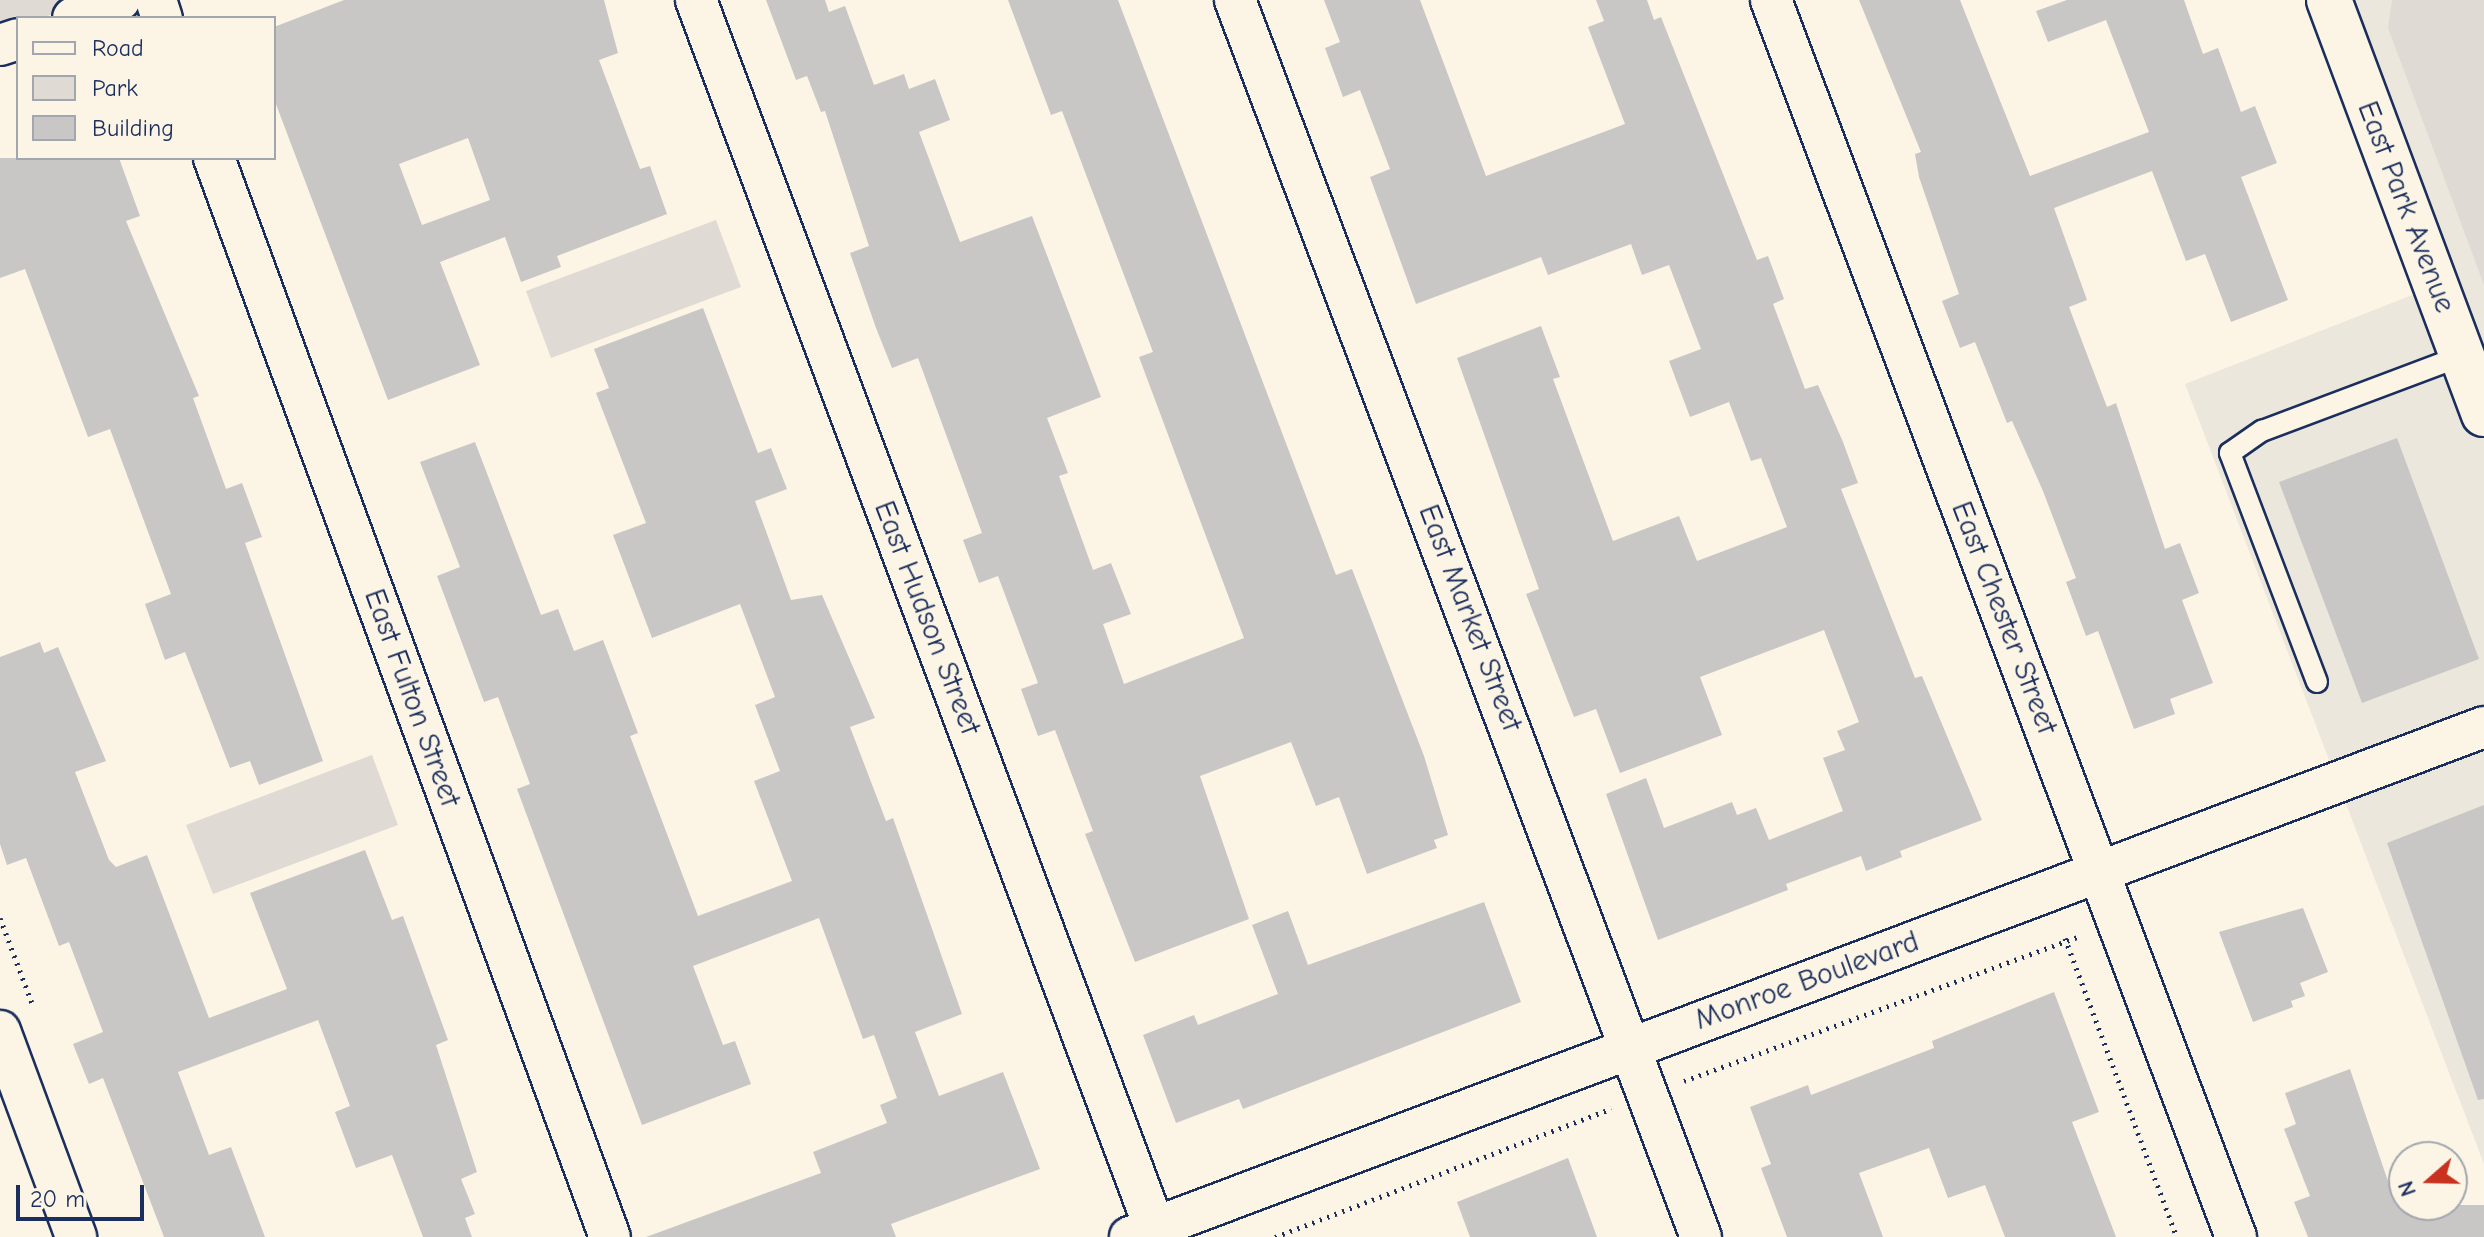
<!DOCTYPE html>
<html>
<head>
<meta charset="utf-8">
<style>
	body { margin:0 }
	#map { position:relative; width:2484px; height:1237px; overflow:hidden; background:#fcf5e5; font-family:"Comic Neue",sans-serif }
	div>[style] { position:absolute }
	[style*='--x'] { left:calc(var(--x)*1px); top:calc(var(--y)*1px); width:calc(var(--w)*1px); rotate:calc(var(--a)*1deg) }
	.built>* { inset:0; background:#ece7dc }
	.green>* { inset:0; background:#dfdbd4 }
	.building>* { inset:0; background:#c8c7c6 }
	.path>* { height:5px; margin-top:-2.5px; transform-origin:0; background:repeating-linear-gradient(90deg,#1b2f5e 0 2px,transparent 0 8px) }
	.roads { filter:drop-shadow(2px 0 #1b2f5e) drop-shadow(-2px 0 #1b2f5e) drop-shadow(0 2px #1b2f5e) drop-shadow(0 -2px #1b2f5e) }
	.service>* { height:20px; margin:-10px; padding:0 10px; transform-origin:10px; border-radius:10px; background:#fcf5e5 }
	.minor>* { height:40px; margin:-20px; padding:0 20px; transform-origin:20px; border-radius:20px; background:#fcf5e5 }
	.trunk>* { height:44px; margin:-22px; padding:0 22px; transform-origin:22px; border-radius:22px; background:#fcf5e5 }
	span { translate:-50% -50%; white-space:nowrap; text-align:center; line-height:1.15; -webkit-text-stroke:6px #fcf5e5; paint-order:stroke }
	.street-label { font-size:30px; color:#1b2f5e }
	.legend { position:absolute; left:16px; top:16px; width:260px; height:144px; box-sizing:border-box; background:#fcf5e5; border:2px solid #a2a6af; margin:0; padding:10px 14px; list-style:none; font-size:24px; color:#1b2f5e }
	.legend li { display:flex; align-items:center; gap:16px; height:40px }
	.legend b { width:40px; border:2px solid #a2a6af }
	.north { position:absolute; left:2388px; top:1141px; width:80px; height:80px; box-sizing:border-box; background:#fcf5e5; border:2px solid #a2a6af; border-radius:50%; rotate:250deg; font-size:22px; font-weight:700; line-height:32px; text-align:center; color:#1b2f5e }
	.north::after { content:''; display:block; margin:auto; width:28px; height:36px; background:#c8321e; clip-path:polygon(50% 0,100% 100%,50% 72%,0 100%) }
	.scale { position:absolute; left:16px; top:1185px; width:128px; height:36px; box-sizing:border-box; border:4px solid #1b2f5e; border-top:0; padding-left:10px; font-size:24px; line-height:28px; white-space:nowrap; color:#1b2f5e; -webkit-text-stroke:6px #fcf5e5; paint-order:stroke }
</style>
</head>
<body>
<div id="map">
	<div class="built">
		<div style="clip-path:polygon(2321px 0,2484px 0,2484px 1164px,2185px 384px,2430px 288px)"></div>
	</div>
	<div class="green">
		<div style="clip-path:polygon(0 0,70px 0,64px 10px,42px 18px,18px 18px,18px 27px,0 34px)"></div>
		<div style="clip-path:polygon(2392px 0,2484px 0,2484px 285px,2388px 28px)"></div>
		<div style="clip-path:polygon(716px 220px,741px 287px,551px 358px,526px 291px)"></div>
		<div style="clip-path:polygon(372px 755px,398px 825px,213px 894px,186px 825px)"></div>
	</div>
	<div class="building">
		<div style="clip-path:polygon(evenodd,344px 0,604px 0,618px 53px,599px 60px,640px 169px,650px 166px,667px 214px,557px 256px,561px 267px,521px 282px,505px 237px,440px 262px,480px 365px,388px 400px,274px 99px,274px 27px,344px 0,468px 138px,490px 200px,422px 225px,399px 164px,468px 138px)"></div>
		<div style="clip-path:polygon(766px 0,825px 0,829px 12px,845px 6px,874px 85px,904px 74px,909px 89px,935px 79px,950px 120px,919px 132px,960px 242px,1032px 216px,1101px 397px,1047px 418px,1068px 473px,1059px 476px,1093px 570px,1111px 563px,1131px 614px,1103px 624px,1124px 684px,1244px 638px,1139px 357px,1153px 352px,1062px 111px,1051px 115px,1008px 0,1118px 0,1336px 575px,1352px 569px,1424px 756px,1448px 835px,1434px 840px,1437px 848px,1367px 874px,1339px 797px,1316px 806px,1291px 742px,1200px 776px,1249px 919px,1135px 962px,1085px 834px,1093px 831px,1055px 730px,1038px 736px,1021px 689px,1038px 683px,998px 576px,979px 583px,963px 540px,982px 533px,918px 358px,892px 368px,876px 328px,850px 253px,869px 246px,825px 111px,821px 112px,807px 76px,796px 80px)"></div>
		<div style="clip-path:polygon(1324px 0,1420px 0,1486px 176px,1625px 124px,1588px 27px,1604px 21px,1596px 0,1647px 0,1654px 20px,1661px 17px,1757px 260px,1768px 256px,1784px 299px,1773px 304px,1805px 389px,1818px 385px,1843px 442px,1858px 483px,1841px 489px,1915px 678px,1922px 676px,1982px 820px,1900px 851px,1902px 857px,1866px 871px,1861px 856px,1786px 884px,1788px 890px,1658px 940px,1606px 794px,1646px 778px,1664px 828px,1732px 802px,1737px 815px,1756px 808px,1769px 840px,1843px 811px,1823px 758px,1845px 750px,1837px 731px,1859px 722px,1824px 630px,1700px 677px,1722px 735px,1620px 773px,1596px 709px,1574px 717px,1526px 594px,1539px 589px,1457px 358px,1541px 326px,1560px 377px,1553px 379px,1613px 541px,1679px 516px,1697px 561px,1787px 527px,1761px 458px,1751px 461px,1729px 402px,1690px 417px,1669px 361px,1701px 349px,1669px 265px,1642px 275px,1631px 244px,1548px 275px,1541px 257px,1416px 304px,1370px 177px,1390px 169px,1360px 90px,1343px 97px,1325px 48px,1340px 42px)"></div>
		<div style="clip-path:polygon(1859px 0,1960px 0,2030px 176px,2149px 132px,2106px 20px,2048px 42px,2036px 11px,2067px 0,2184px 0,2203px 54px,2218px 48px,2241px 112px,2255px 106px,2277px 163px,2241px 177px,2288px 300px,2231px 322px,2205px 254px,2186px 261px,2152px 171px,2054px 208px,2087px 300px,2069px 307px,2107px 407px,2116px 403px,2165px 549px,2180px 543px,2199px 593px,2182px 600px,2213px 683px,2170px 699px,2175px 714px,2134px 729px,2098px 631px,2086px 636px,2066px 582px,2076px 578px,2043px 491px,2012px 421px,2007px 423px,1975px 342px,1960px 348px,1942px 301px,1959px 294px,1919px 177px,1915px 154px,1921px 152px)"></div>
		<div style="clip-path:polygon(0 158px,119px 158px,140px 216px,126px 221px,199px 396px,193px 398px,226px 489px,242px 483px,262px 537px,245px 543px,323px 761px,259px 785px,250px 761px,230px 768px,185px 652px,165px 660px,145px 604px,171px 594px,110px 429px,88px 437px,25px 269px,0 278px)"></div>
		<div style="clip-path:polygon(703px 308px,758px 453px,771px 448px,787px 489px,755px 501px,791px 600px,822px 595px,875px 718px,850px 727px,886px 821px,893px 818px,962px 1014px,915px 1032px,939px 1096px,1003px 1072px,1040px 1169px,891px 1224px,896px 1237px,646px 1237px,821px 1173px,813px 1152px,887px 1123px,880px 1105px,897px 1098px,874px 1035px,863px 1039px,819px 918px,693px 966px,723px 1045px,735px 1041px,751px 1084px,642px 1125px,517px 789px,530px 784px,498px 697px,484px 702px,437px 576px,460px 567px,420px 462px,475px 442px,541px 615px,558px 609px,574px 651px,603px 640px,638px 733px,630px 736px,698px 916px,792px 881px,754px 781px,780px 771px,755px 705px,775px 697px,740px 604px,652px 638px,613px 535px,646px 523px,596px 393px,609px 388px,594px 349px)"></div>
		<div style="clip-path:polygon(2397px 438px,2479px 659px,2362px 703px,2279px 482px)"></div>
		<div style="clip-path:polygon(40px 642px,44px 653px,58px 647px,106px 761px,75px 772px,109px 860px,116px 867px,147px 855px,209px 1018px,287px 989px,250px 893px,365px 850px,392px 920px,403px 916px,448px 1040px,436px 1045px,477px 1172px,461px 1179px,475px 1214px,465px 1218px,472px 1237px,423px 1237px,392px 1155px,356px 1168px,335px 1112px,350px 1106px,318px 1020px,178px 1072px,209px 1155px,231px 1147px,265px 1237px,164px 1237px,103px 1078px,89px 1084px,73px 1044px,103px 1032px,69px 942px,59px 946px,26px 858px,7px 865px,0 844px,0 657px)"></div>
		<div style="clip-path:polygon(2484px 805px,2484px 1099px,2478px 1100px,2387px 843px)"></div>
		<div style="clip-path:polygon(1484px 902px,1521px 1002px,1243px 1109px,1239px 1099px,1176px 1123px,1143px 1035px,1194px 1015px,1198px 1025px,1278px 994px,1252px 925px,1288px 911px,1308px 965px)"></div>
		<div style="clip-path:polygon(2303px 908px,2328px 972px,2300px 983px,2305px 996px,2291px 1001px,2293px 1007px,2253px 1022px,2219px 932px)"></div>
		<div style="clip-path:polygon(2054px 992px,2099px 1112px,2072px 1122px,2116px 1237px,2005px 1237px,1985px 1185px,1948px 1198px,1929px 1148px,1859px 1173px,1883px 1237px,1787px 1237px,1761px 1168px,1771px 1164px,1750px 1107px,1808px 1085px,1811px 1095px,1934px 1048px,1932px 1041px)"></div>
		<div style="clip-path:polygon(2350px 1069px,2396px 1205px,2484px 1205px,2484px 1237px,2308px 1237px,2294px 1202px,2310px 1196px,2284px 1129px,2296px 1124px,2285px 1093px)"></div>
		<div style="clip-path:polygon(1568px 1158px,1597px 1237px,1470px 1237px,1457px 1202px)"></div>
	</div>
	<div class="path">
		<div style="--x:0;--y:918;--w:91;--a:69.4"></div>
		<div style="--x:2065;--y:938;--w:319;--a:69.5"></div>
		<div style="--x:1684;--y:1081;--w:422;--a:-20.1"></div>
		<div style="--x:1275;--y:1237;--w:360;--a:-20.9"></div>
	</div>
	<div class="roads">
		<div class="service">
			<div style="--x:2317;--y:682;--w:245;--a:-110.8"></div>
			<div style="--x:2230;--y:453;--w:39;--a:-35"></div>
			<div style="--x:2262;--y:431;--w:214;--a:-20.6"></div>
		</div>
		<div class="minor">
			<div style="--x:156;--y:0;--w:19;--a:72"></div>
			<div style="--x:696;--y:0;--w:1320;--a:69.52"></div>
			<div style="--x:1235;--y:0;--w:1322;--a:69.36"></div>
			<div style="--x:1771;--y:0;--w:1322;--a:69.4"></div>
			<div style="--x:73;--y:18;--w:50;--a:-21"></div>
			<div style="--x:0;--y:45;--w:19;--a:-18"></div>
			<div style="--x:214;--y:158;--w:1149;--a:69.85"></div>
			<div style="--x:0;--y:1031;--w:220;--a:69.7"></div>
			<div style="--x:1130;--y:1237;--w:1447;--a:-20.64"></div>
		</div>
		<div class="trunk">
			<div style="--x:2329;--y:0;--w:442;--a:69.5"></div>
		</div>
	</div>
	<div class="street-label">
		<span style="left:2406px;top:207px;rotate:69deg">East Park Avenue</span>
		<span style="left:927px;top:618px;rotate:69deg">East Hudson Street</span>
		<span style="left:1470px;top:618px;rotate:69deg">East Market Street</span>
		<span style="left:2004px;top:618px;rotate:69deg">East Chester Street</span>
		<span style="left:412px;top:698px;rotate:70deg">East Fulton Street</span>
		<span style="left:1807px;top:981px;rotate:-20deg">Monroe Boulevard</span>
	</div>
	<ul class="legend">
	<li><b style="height:10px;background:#fcf5e5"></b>Road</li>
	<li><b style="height:22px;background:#dfdbd4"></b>Park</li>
	<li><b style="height:22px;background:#c8c7c6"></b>Building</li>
	</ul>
	<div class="north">N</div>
	<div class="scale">20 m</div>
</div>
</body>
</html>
